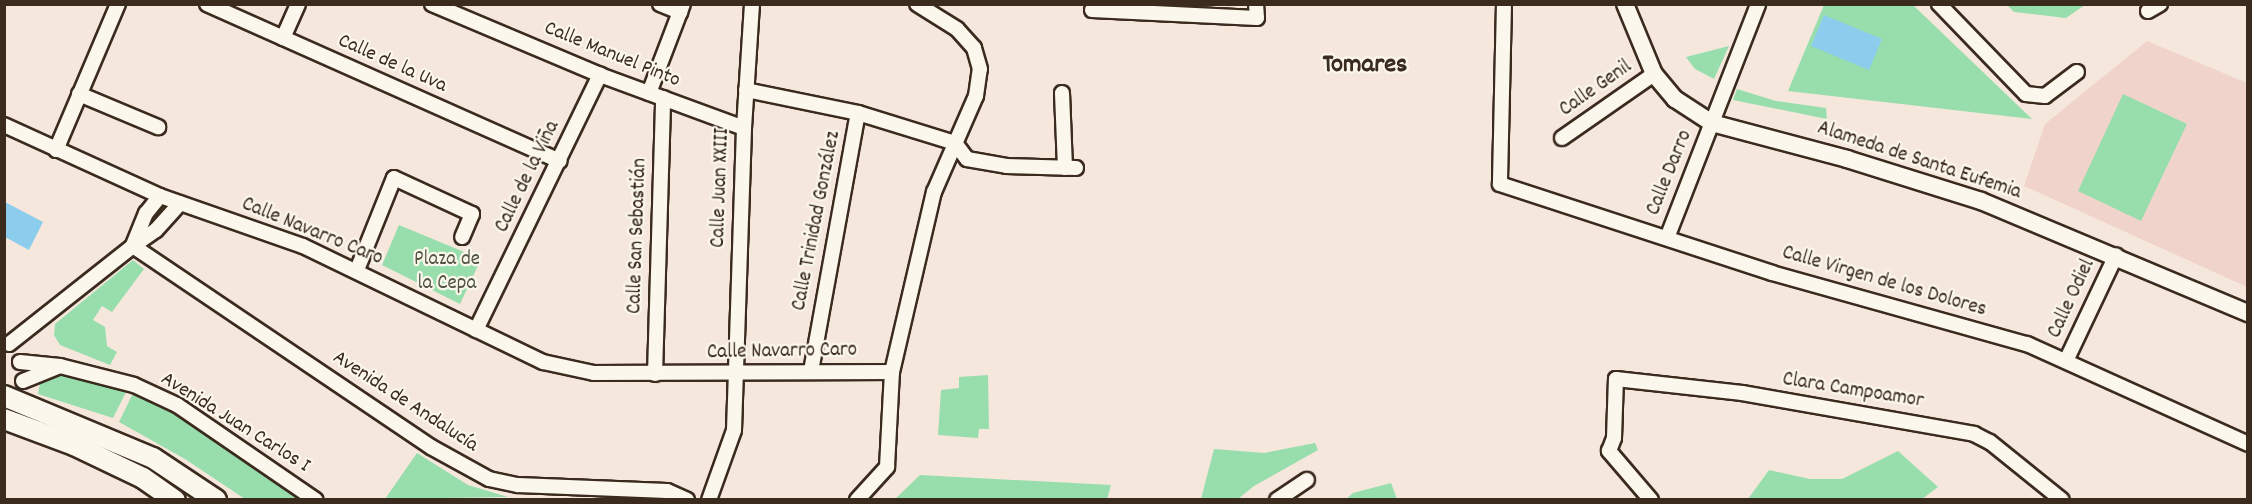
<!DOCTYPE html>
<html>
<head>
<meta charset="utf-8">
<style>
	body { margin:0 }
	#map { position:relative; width:2252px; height:504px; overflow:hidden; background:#f6e7dd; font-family:Dekko,sans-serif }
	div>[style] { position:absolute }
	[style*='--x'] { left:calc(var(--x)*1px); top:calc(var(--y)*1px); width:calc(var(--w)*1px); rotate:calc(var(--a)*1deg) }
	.built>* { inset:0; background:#f0d4cb }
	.green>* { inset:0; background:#97deac }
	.water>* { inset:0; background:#8ccced }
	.roads { filter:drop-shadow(2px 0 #3b2a1e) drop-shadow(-2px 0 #3b2a1e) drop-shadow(0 2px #3b2a1e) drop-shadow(0 -2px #3b2a1e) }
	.minor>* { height:14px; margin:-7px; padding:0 7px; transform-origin:7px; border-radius:7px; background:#fbf7ec }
	.tertiary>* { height:16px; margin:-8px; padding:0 8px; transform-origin:8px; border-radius:8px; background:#fbf7ec }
	.secondary>* { height:20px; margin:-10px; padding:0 10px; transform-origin:10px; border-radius:10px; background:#fbf7ec }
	span { translate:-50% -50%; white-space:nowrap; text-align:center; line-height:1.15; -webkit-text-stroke:4.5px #fbf7ec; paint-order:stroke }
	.street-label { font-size:21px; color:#3b2a1e }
	.park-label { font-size:21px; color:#525742 }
	.district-label { font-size:27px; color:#3b2a1e; font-weight:700 }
	.frame { position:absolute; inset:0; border:6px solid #3b2a1e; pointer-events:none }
</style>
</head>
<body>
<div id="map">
	<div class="built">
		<div style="clip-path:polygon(2147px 41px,2247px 83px,2247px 287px,2024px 186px,2045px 124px)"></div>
	</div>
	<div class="green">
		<div style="clip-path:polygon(1824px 5px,1913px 5px,2032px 119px,1788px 91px)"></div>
		<div style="clip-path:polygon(2007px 5px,2085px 5px,2066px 18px,2014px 12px)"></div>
		<div style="clip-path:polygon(1729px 46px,1714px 79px,1695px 69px,1686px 57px)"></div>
		<div style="clip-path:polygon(1737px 89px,1776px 101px,1826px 108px,1827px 119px,1733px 100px)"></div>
		<div style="clip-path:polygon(2123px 94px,2187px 124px,2141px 221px,2078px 191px)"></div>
		<div style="clip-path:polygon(399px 225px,481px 259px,460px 304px,382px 265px)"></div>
		<div style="clip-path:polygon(133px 260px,144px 269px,112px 312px,102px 306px,93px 320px,105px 327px,107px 346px,117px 352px,110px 365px,60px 345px,54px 335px,55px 324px)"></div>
		<div style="clip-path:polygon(60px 372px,128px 388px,113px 418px,38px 394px,41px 378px)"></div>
		<div style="clip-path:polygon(988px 375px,989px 429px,979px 429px,978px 438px,938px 435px,941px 390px,959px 388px,959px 377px)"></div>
		<div style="clip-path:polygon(135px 389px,175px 408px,309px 499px,245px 499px,185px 459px,119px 422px)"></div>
		<div style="clip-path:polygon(1315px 443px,1318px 450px,1254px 486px,1238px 499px,1201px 499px,1214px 449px,1264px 453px)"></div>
		<div style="clip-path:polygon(1898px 451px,1938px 487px,1922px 499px,1748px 499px,1769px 470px,1810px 479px,1842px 479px)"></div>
		<div style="clip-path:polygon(417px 453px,468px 485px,508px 497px,385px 499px)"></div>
		<div style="clip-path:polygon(920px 475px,1111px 485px,1107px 499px,895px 499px)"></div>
		<div style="clip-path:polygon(1391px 483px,1397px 499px,1346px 499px,1353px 493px)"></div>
	</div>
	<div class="water">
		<div style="clip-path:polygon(1824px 15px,1882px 39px,1869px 70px,1811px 46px)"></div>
		<div style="clip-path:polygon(5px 202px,43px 222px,29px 250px,5px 237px)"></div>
	</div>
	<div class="roads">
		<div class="minor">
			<div style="--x:207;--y:4;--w:386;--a:24"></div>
			<div style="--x:432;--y:4;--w:182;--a:22.9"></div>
			<div style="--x:600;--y:75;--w:153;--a:20.2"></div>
			<div style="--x:660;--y:4;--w:22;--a:22"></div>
			<div style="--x:1504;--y:4;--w:180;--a:91.3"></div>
			<div style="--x:1500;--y:184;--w:286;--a:18.1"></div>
			<div style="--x:1772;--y:273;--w:265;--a:15.6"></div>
			<div style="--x:2027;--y:344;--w:243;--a:24.3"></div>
			<div style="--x:1939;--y:4;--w:125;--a:46"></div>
			<div style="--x:2026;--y:94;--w:19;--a:6"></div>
			<div style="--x:2045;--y:96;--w:40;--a:-37"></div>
			<div style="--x:1092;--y:10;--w:165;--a:2.8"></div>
			<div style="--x:1257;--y:18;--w:14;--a:-94"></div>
			<div style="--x:2148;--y:11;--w:14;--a:-30"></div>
			<div style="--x:283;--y:38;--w:37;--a:-66"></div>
			<div style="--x:746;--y:90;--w:114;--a:11.6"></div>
			<div style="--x:858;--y:113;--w:102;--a:17.2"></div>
			<div style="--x:955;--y:143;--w:20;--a:53"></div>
			<div style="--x:967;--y:159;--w:40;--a:10"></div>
			<div style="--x:1006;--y:166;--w:70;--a:1.6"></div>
			<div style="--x:649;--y:93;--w:95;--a:-69.1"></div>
			<div style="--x:1062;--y:93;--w:75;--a:87.7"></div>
			<div style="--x:79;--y:94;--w:86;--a:22.7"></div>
			<div style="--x:4;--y:125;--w:171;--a:24.5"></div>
			<div style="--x:160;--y:196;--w:151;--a:19.3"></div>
			<div style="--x:303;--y:246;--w:267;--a:25.8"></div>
			<div style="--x:543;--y:362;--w:52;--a:12.2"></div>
			<div style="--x:594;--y:373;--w:298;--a:-0.2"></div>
			<div style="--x:1562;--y:138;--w:112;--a:-34.8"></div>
			<div style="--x:56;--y:150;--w:159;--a:-67"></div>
			<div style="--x:160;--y:196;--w:22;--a:129"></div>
			<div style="--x:146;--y:213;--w:35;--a:112"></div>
			<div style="--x:133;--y:246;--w:28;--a:-35"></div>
			<div style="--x:156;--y:230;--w:36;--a:-48"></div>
			<div style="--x:1667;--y:238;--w:251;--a:-68.7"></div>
			<div style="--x:357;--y:270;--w:99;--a:-68.1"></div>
			<div style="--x:394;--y:178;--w:86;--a:24.8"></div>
			<div style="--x:472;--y:214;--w:25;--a:113"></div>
			<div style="--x:476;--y:330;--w:284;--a:-64.1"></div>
			<div style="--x:9;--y:344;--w:158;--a:-38.3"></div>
			<div style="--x:133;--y:246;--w:359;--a:34"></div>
			<div style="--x:431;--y:447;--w:66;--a:28.9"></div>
			<div style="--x:489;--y:479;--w:30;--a:12"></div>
			<div style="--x:518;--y:485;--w:149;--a:2.3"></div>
			<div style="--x:667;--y:491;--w:22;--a:24"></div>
			<div style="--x:2066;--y:361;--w:117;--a:-64.7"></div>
			<div style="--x:20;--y:362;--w:40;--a:5.7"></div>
			<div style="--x:60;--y:366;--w:76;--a:14.4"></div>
			<div style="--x:134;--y:385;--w:47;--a:24.9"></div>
			<div style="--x:177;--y:405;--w:168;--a:34.4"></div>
			<div style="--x:811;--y:371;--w:262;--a:-79.7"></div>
			<div style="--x:655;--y:374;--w:276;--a:-88.3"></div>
			<div style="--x:23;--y:381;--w:38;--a:-22"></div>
			<div style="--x:709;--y:500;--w:74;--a:-70.3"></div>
			<div style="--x:734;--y:430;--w:302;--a:-88.1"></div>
			<div style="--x:744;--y:128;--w:124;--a:-86.3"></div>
			<div style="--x:857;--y:500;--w:45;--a:-47.7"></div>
			<div style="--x:887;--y:467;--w:95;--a:-87"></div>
			<div style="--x:892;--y:372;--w:185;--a:-76.9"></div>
			<div style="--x:934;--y:192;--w:105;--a:-66.4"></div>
			<div style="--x:976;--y:96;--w:27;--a:-82"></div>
			<div style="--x:980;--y:69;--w:22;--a:-106"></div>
			<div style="--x:974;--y:48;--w:25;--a:-132"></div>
			<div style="--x:957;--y:29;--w:47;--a:-148"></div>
			<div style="--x:1277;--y:500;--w:36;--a:-34"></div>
			<div style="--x:1651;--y:500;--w:65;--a:-130.6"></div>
			<div style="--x:1609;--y:451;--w:14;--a:-69"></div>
			<div style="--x:1614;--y:438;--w:59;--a:-88.1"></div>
			<div style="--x:1616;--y:379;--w:127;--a:6.3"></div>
			<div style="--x:1742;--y:393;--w:236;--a:10"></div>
			<div style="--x:1974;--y:434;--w:18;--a:27"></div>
			<div style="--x:1990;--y:442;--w:92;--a:38.9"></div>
		</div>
		<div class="tertiary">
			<div style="--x:1625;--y:4;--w:76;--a:67.5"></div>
			<div style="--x:1654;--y:74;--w:33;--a:50"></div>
			<div style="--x:1675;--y:99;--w:44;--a:33"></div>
			<div style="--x:1712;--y:123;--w:140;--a:14.9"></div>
			<div style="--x:1847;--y:159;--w:140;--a:17.4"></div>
			<div style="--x:1981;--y:201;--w:290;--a:22.8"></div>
		</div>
		<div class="secondary">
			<div style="--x:4;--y:396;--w:161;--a:22.6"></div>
			<div style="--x:153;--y:458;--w:76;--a:33.7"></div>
			<div style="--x:4;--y:419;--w:75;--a:20.4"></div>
			<div style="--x:74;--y:445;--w:76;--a:25.6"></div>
			<div style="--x:143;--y:478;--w:39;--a:35"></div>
		</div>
	</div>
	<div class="street-label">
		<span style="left:612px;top:55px;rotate:22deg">Calle Manuel Pinto</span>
		<span style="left:392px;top:64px;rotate:24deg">Calle de la Uva</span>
		<span style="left:1596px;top:89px;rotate:-35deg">Calle Genil</span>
		<span style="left:1919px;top:161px;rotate:18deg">Alameda de Santa Eufemia</span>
		<span style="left:1670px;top:173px;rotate:-68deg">Calle Darro</span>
		<span style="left:528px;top:177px;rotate:-64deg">Calle de la Viña</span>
		<span style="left:721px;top:188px;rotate:-88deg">Calle Juan XXIII</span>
		<span style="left:817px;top:221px;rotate:-79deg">Calle Trinidad González</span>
		<span style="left:312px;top:232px;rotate:22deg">Calle Navarro Caro</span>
		<span style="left:638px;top:236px;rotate:-88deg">Calle San Sebastián</span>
		<span style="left:1884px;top:282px;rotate:16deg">Calle Virgen de los Dolores</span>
		<span style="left:2072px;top:299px;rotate:-65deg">Calle Odiel</span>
		<span style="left:782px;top:352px;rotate:-1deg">Calle Navarro Caro</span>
		<span style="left:1853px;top:391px;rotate:9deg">Clara Campoamor</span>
		<span style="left:405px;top:402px;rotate:33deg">Avenida de Andalucía</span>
		<span style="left:235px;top:423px;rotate:32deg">Avenida Juan Carlos I</span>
	</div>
	<div class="park-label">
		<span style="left:447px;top:272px">Plaza de<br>la Cepa</span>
	</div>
	<div class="district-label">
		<span style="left:1365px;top:66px">Tomares</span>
	</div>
	<div class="frame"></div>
</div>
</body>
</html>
